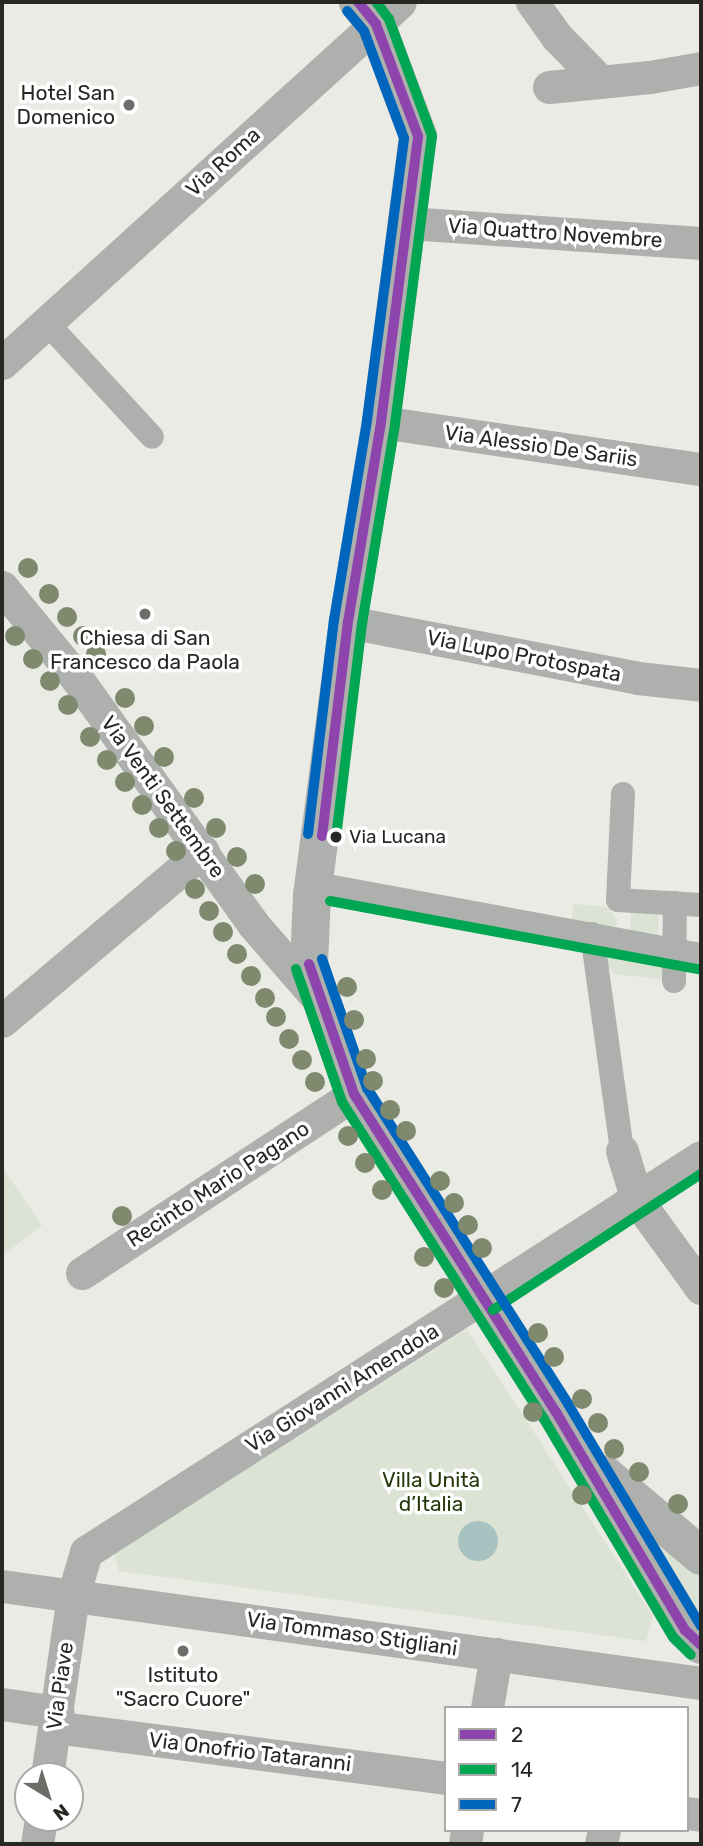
<!DOCTYPE html>
<html>
<head>
<meta charset="utf-8">
<style>
	body { margin:0 }
	#map { position:relative; width:703px; height:1846px; overflow:hidden; background:#ebebe6; font-family:Rubik,sans-serif }
	div>[style] { position:absolute }
	[style*='--x'] { left:calc(var(--x)*1px); top:calc(var(--y)*1px); width:calc(var(--w)*1px); rotate:calc(var(--a)*1deg) }
	.green>* { inset:0; background:#dce2d4 }
	.water>* { inset:0; background:#a8c2c2 }
	.round { border-radius:50% }
	.pedestrian>* { height:24px; margin:-12px; padding:0 12px; transform-origin:12px; border-radius:12px; background:#adb0ad }
	.minor>* { height:33px; margin:-16.5px; padding:0 16.5px; transform-origin:16.5px; border-radius:16.5px; background:#adb0ad }
	.tertiary>* { height:38px; margin:-19px; padding:0 19px; transform-origin:19px; border-radius:19px; background:#adb0ad }
	.bus-1>* { height:10px; margin:-5px; padding:0 5px; transform-origin:5px; border-radius:5px; background:#8e44ad }
	.bus-2>* { height:10px; margin:-5px; padding:0 5px; transform-origin:5px; border-radius:5px; background:#00a651 }
	.bus-3>* { height:10px; margin:-5px; padding:0 5px; transform-origin:5px; border-radius:5px; background:#0065bd }
	.trees>* { width:20px; height:20px; margin:-10px; border-radius:50%; background:#7f896e }
	.dots>* { width:19px; height:19px; translate:-50% -50%; box-sizing:border-box; border:4px solid #fff; border-radius:50% }
	span { translate:-50% -50%; white-space:nowrap; text-align:center; line-height:1.15; -webkit-text-stroke:7px #fff; paint-order:stroke }
	.bus-label { font-size:19px; color:#282724 }
	.left { translate:0 -50%; text-align:left }
	.poi-label { font-size:21px; color:#282724 }
	.right { translate:-100% -50%; text-align:right }
	.street-label { font-size:21px; color:#282724 }
	.park-label { font-size:21px; color:#27380b }
	.frame { position:absolute; inset:0; border:4px solid #282724; pointer-events:none }
	.legend { position:absolute; left:444px; top:1706px; width:245px; height:126px; box-sizing:border-box; background:#fff; border:2px solid #a9a9a7; margin:0; padding:9px 12px; list-style:none; font-size:21px; color:#282724 }
	.legend li { display:flex; align-items:center; gap:14px; height:35px }
	.legend b { width:35px; border:2px solid #a9a9a7 }
	.north { position:absolute; left:14px; top:1762px; width:70px; height:70px; box-sizing:border-box; background:#fff; border:2px solid #a9a9a7; border-radius:50%; rotate:142deg; font-size:19px; font-weight:700; line-height:28px; text-align:center; color:#282724 }
	.north::after { content:''; display:block; margin:auto; width:24px; height:32px; background:#6c6c68; clip-path:polygon(50% 0,100% 100%,50% 72%,0 100%) }
</style>
</head>
<body>
<div id="map">
	<div class="green">
		<div style="clip-path:polygon(574px 904px,607px 907px,617px 919px,616px 928px,571px 920px)"></div>
		<div style="clip-path:polygon(631px 907px,659px 909px,658px 937px,630px 932px)"></div>
		<div style="clip-path:polygon(602px 950px,658px 960px,668px 980px,614px 974px,605px 962px)"></div>
		<div style="clip-path:polygon(2px 1167px,42px 1225px,2px 1256px)"></div>
		<div style="clip-path:polygon(467px 1329px,653px 1616px,646px 1641px,119px 1571px,114px 1554px)"></div>
		<div style="clip-path:polygon(642px 1523px,701px 1570px,701px 1619px,694px 1610px)"></div>
	</div>
	<div class="water">
		<div class="round" style="left:458px;top:1521px;width:40px;height:40px"></div>
	</div>
	<div class="pedestrian">
		<div style="--x:46;--y:322;--w:156;--a:47.3"></div>
		<div style="--x:623;--y:794;--w:106;--a:92.7"></div>
		<div style="--x:618;--y:900;--w:83;--a:3.4"></div>
		<div style="--x:333;--y:887;--w:374;--a:10.5"></div>
		<div style="--x:592;--y:934;--w:219;--a:82.1"></div>
		<div style="--x:674;--y:981;--w:78;--a:-89.3"></div>
	</div>
	<div class="minor">
		<div style="--x:532;--y:2;--w:43;--a:54.5"></div>
		<div style="--x:557;--y:37;--w:63;--a:45.6"></div>
		<div style="--x:549;--y:87;--w:101;--a:-5.7"></div>
		<div style="--x:650;--y:77;--w:52;--a:-10"></div>
		<div style="--x:408;--y:223;--w:294;--a:3.9"></div>
		<div style="--x:2;--y:363;--w:537;--a:-42.21"></div>
		<div style="--x:381;--y:422;--w:323;--a:8.4"></div>
		<div style="--x:2;--y:587;--w:115;--a:50.6"></div>
		<div style="--x:75;--y:676;--w:305;--a:54.3"></div>
		<div style="--x:253;--y:924;--w:102;--a:49"></div>
		<div style="--x:348;--y:622;--w:295;--a:10.9"></div>
		<div style="--x:638;--y:678;--w:63;--a:6.3"></div>
		<div style="--x:2;--y:1021;--w:263;--a:-40.2"></div>
		<div style="--x:622;--y:1151;--w:51;--a:73"></div>
		<div style="--x:637;--y:1200;--w:109;--a:54"></div>
		<div style="--x:82;--y:1273;--w:326;--a:-33.3"></div>
		<div style="--x:2;--y:1586;--w:706;--a:7.9"></div>
		<div style="--x:2;--y:1704;--w:56;--a:8.3"></div>
		<div style="--x:487;--y:1708;--w:55;--a:-80.5"></div>
		<div style="--x:54;--y:1727;--w:395;--a:7.4"></div>
		<div style="--x:47;--y:1776;--w:182;--a:-81.8"></div>
		<div style="--x:73;--y:1596;--w:46;--a:-73.5"></div>
		<div style="--x:86;--y:1552;--w:731;--a:-32.71"></div>
		<div style="--x:687;--y:1813;--w:14;--a:8"></div>
		<div style="--x:37;--y:1844;--w:26;--a:-81"></div>
		<div style="--x:465;--y:1844;--w:14;--a:-82"></div>
		<div style="--x:601;--y:1844;--w:14;--a:-78"></div>
	</div>
	<div class="tertiary">
		<div style="--x:358;--y:2;--w:28;--a:51"></div>
		<div style="--x:376;--y:24;--w:120;--a:69.4"></div>
		<div style="--x:418;--y:136;--w:288;--a:97.4"></div>
		<div style="--x:381;--y:422;--w:203;--a:99.4"></div>
		<div style="--x:348;--y:622;--w:275;--a:97.5"></div>
		<div style="--x:312;--y:895;--w:69;--a:92.5"></div>
		<div style="--x:309;--y:964;--w:138;--a:70.9"></div>
		<div style="--x:354;--y:1094;--w:377;--a:57.6"></div>
		<div style="--x:556;--y:1412;--w:253;--a:59.4"></div>
		<div style="--x:685;--y:1630;--w:22;--a:43"></div>
		<div style="--x:604;--y:1474;--w:127;--a:40.2"></div>
	</div>
	<div class="bus-1">
		<div style="--x:322;--y:836;--w:216;--a:-83.1"></div>
		<div style="--x:348;--y:622;--w:203;--a:-80.6"></div>
		<div style="--x:381;--y:422;--w:288;--a:-82.6"></div>
		<div style="--x:418;--y:136;--w:120;--a:-110.6"></div>
		<div style="--x:376;--y:24;--w:28;--a:-129"></div>
		<div style="--x:309;--y:964;--w:138;--a:70.9"></div>
		<div style="--x:354;--y:1094;--w:377;--a:57.6"></div>
		<div style="--x:556;--y:1412;--w:253;--a:59.4"></div>
		<div style="--x:685;--y:1630;--w:22;--a:43"></div>
	</div>
	<div class="bus-2">
		<div style="--x:336;--y:838;--w:216;--a:-83.1"></div>
		<div style="--x:362;--y:624;--w:203;--a:-80.6"></div>
		<div style="--x:395;--y:424;--w:290;--a:-82.7"></div>
		<div style="--x:432;--y:136;--w:125;--a:-110.2"></div>
		<div style="--x:389;--y:19;--w:21;--a:-127"></div>
		<div style="--x:330;--y:901;--w:374;--a:10.5"></div>
		<div style="--x:296;--y:969;--w:141;--a:70.9"></div>
		<div style="--x:342;--y:1102;--w:376;--a:57.5"></div>
		<div style="--x:544;--y:1419;--w:253;--a:59.4"></div>
		<div style="--x:673;--y:1637;--w:25;--a:45"></div>
		<div style="--x:493;--y:1310;--w:249;--a:-33.2"></div>
	</div>
	<div class="bus-3">
		<div style="--x:308;--y:834;--w:216;--a:-83.1"></div>
		<div style="--x:334;--y:620;--w:203;--a:-80.6"></div>
		<div style="--x:367;--y:420;--w:284;--a:-82.5"></div>
		<div style="--x:404;--y:138;--w:114;--a:-110.5"></div>
		<div style="--x:364;--y:31;--w:26;--a:-130"></div>
		<div style="--x:322;--y:959;--w:137;--a:70.8"></div>
		<div style="--x:367;--y:1088;--w:375;--a:57.5"></div>
		<div style="--x:568;--y:1404;--w:259;--a:59.1"></div>
	</div>
	<div class="trees">
		<div style="left:28px;top:568px"></div>
		<div style="left:49px;top:594px"></div>
		<div style="left:67px;top:617px"></div>
		<div style="left:15px;top:636px"></div>
		<div style="left:83px;top:636px"></div>
		<div style="left:96px;top:654px"></div>
		<div style="left:33px;top:659px"></div>
		<div style="left:50px;top:681px"></div>
		<div style="left:125px;top:698px"></div>
		<div style="left:68px;top:705px"></div>
		<div style="left:144px;top:726px"></div>
		<div style="left:90px;top:737px"></div>
		<div style="left:164px;top:757px"></div>
		<div style="left:107px;top:760px"></div>
		<div style="left:125px;top:782px"></div>
		<div style="left:194px;top:798px"></div>
		<div style="left:142px;top:805px"></div>
		<div style="left:159px;top:828px"></div>
		<div style="left:216px;top:828px"></div>
		<div style="left:176px;top:851px"></div>
		<div style="left:237px;top:857px"></div>
		<div style="left:255px;top:884px"></div>
		<div style="left:195px;top:889px"></div>
		<div style="left:209px;top:911px"></div>
		<div style="left:223px;top:932px"></div>
		<div style="left:237px;top:954px"></div>
		<div style="left:251px;top:976px"></div>
		<div style="left:347px;top:987px"></div>
		<div style="left:265px;top:998px"></div>
		<div style="left:276px;top:1017px"></div>
		<div style="left:354px;top:1020px"></div>
		<div style="left:289px;top:1039px"></div>
		<div style="left:366px;top:1059px"></div>
		<div style="left:302px;top:1060px"></div>
		<div style="left:373px;top:1081px"></div>
		<div style="left:315px;top:1082px"></div>
		<div style="left:390px;top:1110px"></div>
		<div style="left:406px;top:1131px"></div>
		<div style="left:348px;top:1136px"></div>
		<div style="left:365px;top:1163px"></div>
		<div style="left:440px;top:1181px"></div>
		<div style="left:382px;top:1190px"></div>
		<div style="left:454px;top:1203px"></div>
		<div style="left:122px;top:1216px"></div>
		<div style="left:468px;top:1225px"></div>
		<div style="left:482px;top:1248px"></div>
		<div style="left:424px;top:1257px"></div>
		<div style="left:444px;top:1288px"></div>
		<div style="left:538px;top:1333px"></div>
		<div style="left:554px;top:1357px"></div>
		<div style="left:582px;top:1399px"></div>
		<div style="left:533px;top:1412px"></div>
		<div style="left:598px;top:1423px"></div>
		<div style="left:614px;top:1449px"></div>
		<div style="left:639px;top:1472px"></div>
		<div style="left:582px;top:1495px"></div>
		<div style="left:678px;top:1504px"></div>
	</div>
	<div class="dots">
		<div style="left:129px;top:105px;background:#6c6c68"></div>
		<div style="left:145px;top:614px;background:#6c6c68"></div>
		<div style="left:336px;top:837px;background:#282724"></div>
		<div style="left:183px;top:1651px;background:#6c6c68"></div>
	</div>
	<div class="bus-label">
		<span class="left" style="left:349px;top:837px">Via Lucana</span>
	</div>
	<div class="poi-label">
		<span class="right" style="left:115px;top:105px">Hotel San<br>Domenico</span>
		<span style="left:145px;top:650px">Chiesa di San<br>Francesco da Paola</span>
		<span style="left:183px;top:1687px">Istituto<br>"Sacro Cuore"</span>
	</div>
	<div class="street-label">
		<span style="left:223px;top:162px;rotate:-42deg">Via Roma</span>
		<span style="left:555px;top:233px;rotate:4deg">Via Quattro Novembre</span>
		<span style="left:541px;top:446px;rotate:8deg">Via Alessio De Sariis</span>
		<span style="left:524px;top:656px;rotate:11deg">Via Lupo Protospata</span>
		<span style="left:163px;top:797px;rotate:54deg">Via Venti Settembre</span>
		<span style="left:218px;top:1184px;rotate:-33deg">Recinto Mario Pagano</span>
		<span style="left:342px;top:1388px;rotate:-32deg">Via Giovanni Amendola</span>
		<span style="left:352px;top:1634px;rotate:8deg">Via Tommaso Stigliani</span>
		<span style="left:60px;top:1686px;rotate:-82deg">Via Piave</span>
		<span style="left:250px;top:1752px;rotate:7deg">Via Onofrio Tataranni</span>
	</div>
	<div class="park-label">
		<span style="left:431px;top:1492px">Villa Unità<br>d’Italia</span>
	</div>
	<div class="frame"></div>
	<ul class="legend">
	<li><b style="height:9px;background:#8e44ad"></b>2</li>
	<li><b style="height:9px;background:#00a651"></b>14</li>
	<li><b style="height:9px;background:#0065bd"></b>7</li>
	</ul>
	<div class="north">N</div>
</div>
</body>
</html>
